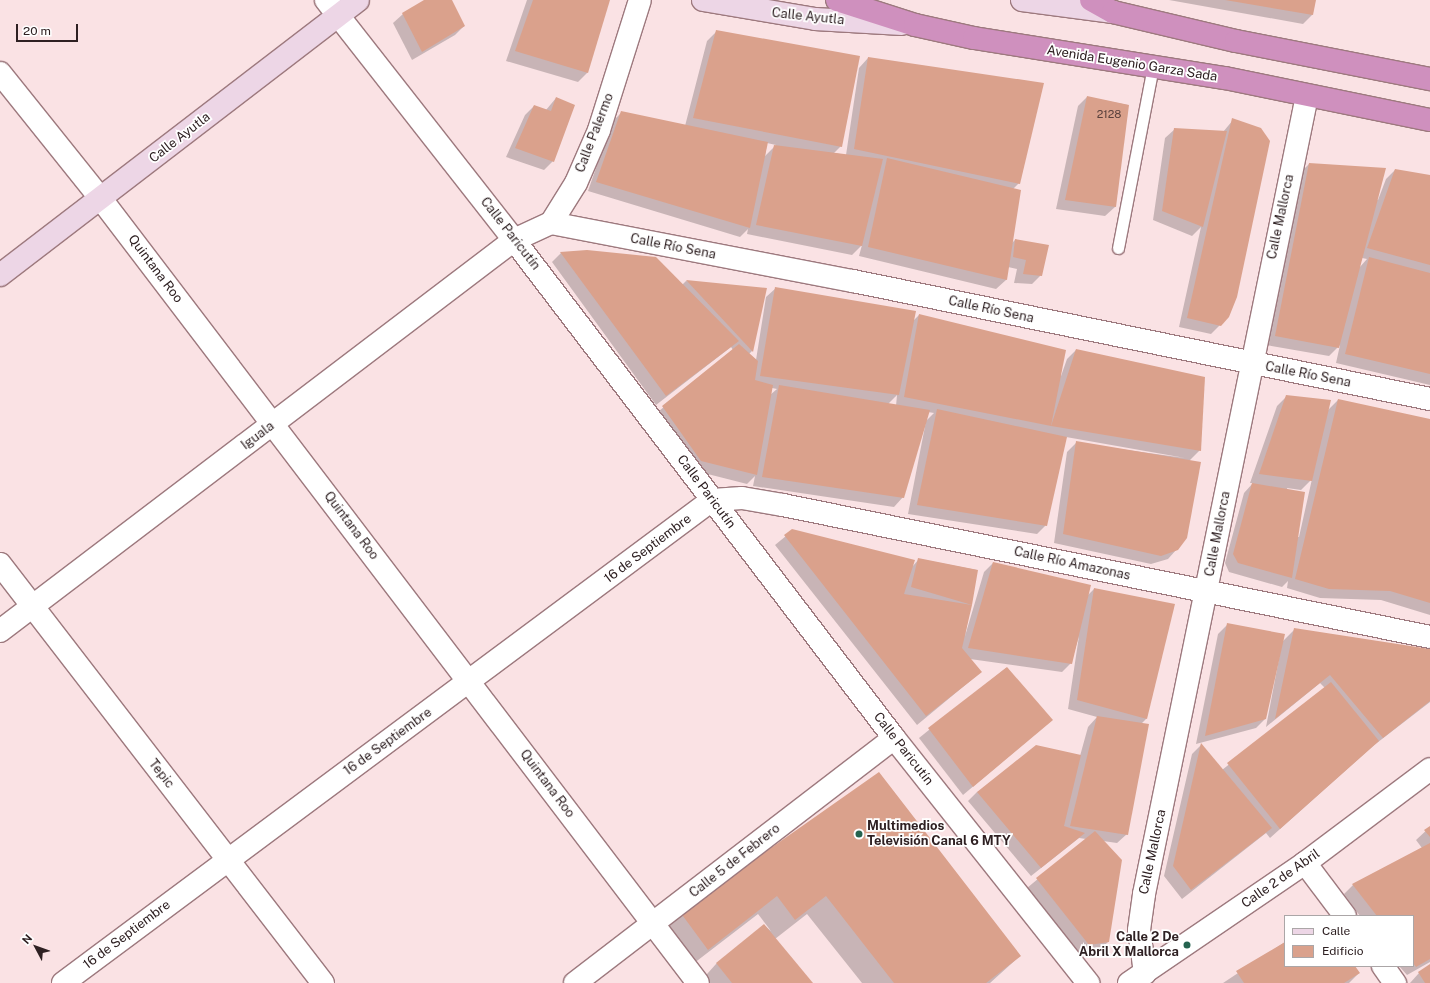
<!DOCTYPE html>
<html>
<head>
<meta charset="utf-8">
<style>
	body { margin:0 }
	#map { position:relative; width:1430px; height:983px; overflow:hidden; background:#fae2e4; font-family:"Public Sans",sans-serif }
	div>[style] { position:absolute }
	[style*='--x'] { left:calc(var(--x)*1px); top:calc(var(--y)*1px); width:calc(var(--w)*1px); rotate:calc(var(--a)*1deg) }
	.shadow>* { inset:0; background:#0003 }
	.building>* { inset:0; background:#daa18c }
	.roads { filter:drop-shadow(1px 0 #9d797e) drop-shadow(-1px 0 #9d797e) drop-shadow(0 1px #9d797e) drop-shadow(0 -1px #9d797e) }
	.service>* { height:11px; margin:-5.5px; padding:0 5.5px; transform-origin:5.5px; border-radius:5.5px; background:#fff }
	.minor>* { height:22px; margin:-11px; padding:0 11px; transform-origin:11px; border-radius:11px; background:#fff }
	.tertiary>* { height:22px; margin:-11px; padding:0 11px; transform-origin:11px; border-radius:11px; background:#fff }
	.secondary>* { height:22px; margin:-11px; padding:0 11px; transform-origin:11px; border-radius:11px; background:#edd6e6 }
	.trunk>* { height:22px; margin:-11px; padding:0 11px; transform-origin:11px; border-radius:11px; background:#cf90be }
	.dots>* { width:11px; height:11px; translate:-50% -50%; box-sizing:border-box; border:2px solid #fff; border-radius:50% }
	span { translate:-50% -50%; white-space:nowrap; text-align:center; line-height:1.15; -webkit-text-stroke:3.5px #fff; paint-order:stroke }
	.number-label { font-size:11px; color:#59403c }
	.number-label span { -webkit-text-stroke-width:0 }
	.street-label { font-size:13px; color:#2e2022 }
	.poi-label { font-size:13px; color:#2e2022; font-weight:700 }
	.left { translate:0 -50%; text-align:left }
	.right { translate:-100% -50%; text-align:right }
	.legend { position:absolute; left:1284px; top:915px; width:130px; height:52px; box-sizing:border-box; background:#fff; border:1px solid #aba6a7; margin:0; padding:5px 7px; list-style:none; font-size:12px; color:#2e2022 }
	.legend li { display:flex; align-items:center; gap:8px; height:20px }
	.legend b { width:20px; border:1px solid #aba6a7 }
	.north { position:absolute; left:16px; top:927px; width:40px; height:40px; -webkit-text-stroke:3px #fff; paint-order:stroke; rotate:311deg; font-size:11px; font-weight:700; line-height:16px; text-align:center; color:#2e2022 }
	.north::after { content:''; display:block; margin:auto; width:14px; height:18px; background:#2e2022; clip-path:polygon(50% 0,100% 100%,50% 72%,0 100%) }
	.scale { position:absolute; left:16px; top:24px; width:62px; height:18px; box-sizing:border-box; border:2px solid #2e2022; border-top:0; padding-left:5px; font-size:12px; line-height:14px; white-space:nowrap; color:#2e2022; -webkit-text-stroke:3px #fff; paint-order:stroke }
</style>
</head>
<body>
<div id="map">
	<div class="shadow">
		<div style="clip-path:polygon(426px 0,451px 0,464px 26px,455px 35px,412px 60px,393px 23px,403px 14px)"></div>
		<div style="clip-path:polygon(527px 0,609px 0,587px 73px,578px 82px,506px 61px)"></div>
		<div style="clip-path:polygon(1169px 0,1315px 0,1312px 15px,1303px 24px)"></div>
		<div style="clip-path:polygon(evenodd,717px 31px,841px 146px,834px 153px,846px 155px,859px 68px,868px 58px,1019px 183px,1013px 189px,1011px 244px,1015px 240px,1041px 275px,1032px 284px,1014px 283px,1017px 269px,1008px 267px,1006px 280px,996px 289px,859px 256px,862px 245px,852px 255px,747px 234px,748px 229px,740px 237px,588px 191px,612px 122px,622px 112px,685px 126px,707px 41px,717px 31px,767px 143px,776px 145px,765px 156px,767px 143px)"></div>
		<div style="clip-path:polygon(1087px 97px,1128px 105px,1115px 207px,1105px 216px,1056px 209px,1078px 106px)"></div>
		<div style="clip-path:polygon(556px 98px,553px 161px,544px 170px,506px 157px,525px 115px,534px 106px,546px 110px)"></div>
		<div style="clip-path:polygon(1233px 120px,1228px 317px,1211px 334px,1179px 327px,1201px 227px,1192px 236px,1153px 220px,1165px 138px,1175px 129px,1223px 132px)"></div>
		<div style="clip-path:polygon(evenodd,1309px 164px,1378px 200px,1386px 179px,1395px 170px,1430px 176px,1430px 385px,1336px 363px,1340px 345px,1329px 356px,1266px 345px,1300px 173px,1309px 164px,1362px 258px,1367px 259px,1359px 268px,1362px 258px)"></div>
		<div style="clip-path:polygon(evenodd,587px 251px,682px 285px,686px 281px,765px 289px,752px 351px,749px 354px,756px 360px,766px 297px,776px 288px,913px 321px,919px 315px,1061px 376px,1067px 359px,1076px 350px,1200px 450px,1189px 461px,1177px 549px,1168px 559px,1151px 564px,1054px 543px,1067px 452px,1076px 443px,1185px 458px,1066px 437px,1046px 525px,1037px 534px,908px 514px,926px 421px,903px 497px,894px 507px,753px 486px,755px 476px,747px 484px,692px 470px,653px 416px,733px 350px,731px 347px,656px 405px,552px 262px,561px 253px,587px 251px,772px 388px,777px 389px,770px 395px,772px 388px,587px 251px,897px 395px,896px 406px,888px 404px,897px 395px,587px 251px,928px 412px,934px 413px,926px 421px,928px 412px)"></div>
		<div style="clip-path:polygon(evenodd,1287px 396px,1328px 410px,1338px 400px,1430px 420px,1430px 615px,1381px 600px,1320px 598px,1287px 588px,1288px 581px,1282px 587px,1229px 572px,1225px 563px,1244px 493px,1253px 483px,1250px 483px,1277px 406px,1287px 396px,1312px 479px,1299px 537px,1297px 537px,1287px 488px,1301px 490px,1312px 479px)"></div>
		<div style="clip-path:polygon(792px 531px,912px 567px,919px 559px,977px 570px,965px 636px,984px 572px,993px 563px,1087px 596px,1094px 589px,1174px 605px,1146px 719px,1141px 724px,1127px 834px,1117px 843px,1103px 841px,1108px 942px,1098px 951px,1080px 954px,1027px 888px,1086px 839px,1079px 838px,1031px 876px,968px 801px,977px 792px,1080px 756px,1088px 727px,1097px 717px,1068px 709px,1079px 636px,1071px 663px,1062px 672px,970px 659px,981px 672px,917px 725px,775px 545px)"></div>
		<div style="clip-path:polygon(1228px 624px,1283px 641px,1295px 629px,1430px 650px,1430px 702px,1373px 746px,1270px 838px,1266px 833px,1182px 899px,1164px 876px,1192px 754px,1201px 745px,1222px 770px,1325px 688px,1320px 683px,1266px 727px,1281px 648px,1265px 719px,1256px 728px,1196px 744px,1218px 634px)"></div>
		<div style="clip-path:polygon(1006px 668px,1052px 720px,963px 795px,919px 738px)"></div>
		<div style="clip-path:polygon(879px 773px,1020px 956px,990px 983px,862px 983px,807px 914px,775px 939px,812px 983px,699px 983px,716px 964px,764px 925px,771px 931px,758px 914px,689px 967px,663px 931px,681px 913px)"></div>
		<div style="clip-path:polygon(1430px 827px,1430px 962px,1407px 975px,1399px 966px,1413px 966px,1413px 916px,1360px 916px,1344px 894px,1353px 885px,1422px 848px,1416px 840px)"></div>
		<div style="clip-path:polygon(1285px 942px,1285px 966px,1354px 966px,1359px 973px,1349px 983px,1223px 983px)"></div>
		<div style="clip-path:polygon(1430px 966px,1430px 983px,1410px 983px,1419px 973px)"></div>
	</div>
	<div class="building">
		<div style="clip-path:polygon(424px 0,452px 0,465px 26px,422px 52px,402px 13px)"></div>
		<div style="clip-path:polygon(533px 0,610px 0,588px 73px,515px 51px)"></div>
		<div style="clip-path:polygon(1225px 0,1316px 0,1313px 15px)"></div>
		<div style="clip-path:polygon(716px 30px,860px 56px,842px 147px,693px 118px)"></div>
		<div style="clip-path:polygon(868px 57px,1044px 83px,1020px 184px,854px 149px)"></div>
		<div style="clip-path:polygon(1087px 96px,1129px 105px,1116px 207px,1065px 200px)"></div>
		<div style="clip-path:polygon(556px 97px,575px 105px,554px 162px,515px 148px,534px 105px,551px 111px)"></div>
		<div style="clip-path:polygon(621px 111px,768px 142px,750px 228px,596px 182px)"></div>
		<div style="clip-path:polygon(1232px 118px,1261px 128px,1270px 141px,1237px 297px,1229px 317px,1221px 326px,1187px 318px)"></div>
		<div style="clip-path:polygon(1174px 128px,1227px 131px,1203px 227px,1162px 211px)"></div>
		<div style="clip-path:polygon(774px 145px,883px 159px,862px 246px,756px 225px)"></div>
		<div style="clip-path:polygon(887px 158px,1021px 190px,1007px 280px,868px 247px)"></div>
		<div style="clip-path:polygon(1309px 163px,1386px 168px,1339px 348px,1275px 336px)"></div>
		<div style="clip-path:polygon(1395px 169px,1430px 175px,1430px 265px,1367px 248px)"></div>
		<div style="clip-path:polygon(1015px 239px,1049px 245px,1042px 276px,1023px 274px,1026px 260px,1013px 257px)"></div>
		<div style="clip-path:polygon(587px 250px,656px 257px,739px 341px,666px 396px,560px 252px)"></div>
		<div style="clip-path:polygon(1369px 257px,1430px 273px,1430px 374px,1345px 354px)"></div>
		<div style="clip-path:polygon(686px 280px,767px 288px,753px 352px)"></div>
		<div style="clip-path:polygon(775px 287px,916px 311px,899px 395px,760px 376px)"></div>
		<div style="clip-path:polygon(919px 314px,1066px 350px,1051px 426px,904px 397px)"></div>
		<div style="clip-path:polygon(739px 344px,758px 361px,755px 380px,773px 385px,757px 475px,701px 461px,662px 406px)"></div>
		<div style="clip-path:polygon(1076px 349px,1205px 377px,1201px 451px,1051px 426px)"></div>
		<div style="clip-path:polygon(779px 385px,930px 410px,904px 498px,762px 477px)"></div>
		<div style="clip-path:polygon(1286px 395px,1331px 400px,1312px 481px,1259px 474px)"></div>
		<div style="clip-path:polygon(1338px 399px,1430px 419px,1430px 603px,1390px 591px,1329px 589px,1295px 579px)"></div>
		<div style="clip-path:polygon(937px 409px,1067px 437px,1047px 526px,917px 505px)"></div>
		<div style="clip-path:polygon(1076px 441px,1201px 462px,1187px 538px,1178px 550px,1161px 556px,1063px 534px)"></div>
		<div style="clip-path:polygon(1252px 483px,1305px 492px,1292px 578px,1238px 563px,1233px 554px)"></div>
		<div style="clip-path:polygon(792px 529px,915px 560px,904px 594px,972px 605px,911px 587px,918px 558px,978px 570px,972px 605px,962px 648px,982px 672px,926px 716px,784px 535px)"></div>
		<div style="clip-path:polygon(993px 562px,1091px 585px,1072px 664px,968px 648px)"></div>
		<div style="clip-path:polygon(1094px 588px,1175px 604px,1147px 719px,1077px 700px)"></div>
		<div style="clip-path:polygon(1227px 623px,1285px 634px,1266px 719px,1205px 736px)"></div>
		<div style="clip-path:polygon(1294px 628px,1430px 649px,1430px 701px,1383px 738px,1330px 675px,1275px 719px)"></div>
		<div style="clip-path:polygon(1007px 667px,1053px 720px,973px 787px,928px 728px)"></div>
		<div style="clip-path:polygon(1331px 682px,1379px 741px,1280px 829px,1227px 763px)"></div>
		<div style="clip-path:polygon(1097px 716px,1149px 724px,1128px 835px,1070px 826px)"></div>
		<div style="clip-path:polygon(1201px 743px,1272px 828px,1191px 890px,1173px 866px)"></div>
		<div style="clip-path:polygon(1036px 745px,1081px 755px,1064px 826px,1085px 833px,1041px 868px,977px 792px)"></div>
		<div style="clip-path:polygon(879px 772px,1021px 956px,986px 983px,894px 983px,826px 896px,795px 920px,777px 896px,708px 950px,680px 912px)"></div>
		<div style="clip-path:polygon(1430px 826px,1430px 837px,1424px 830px)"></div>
		<div style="clip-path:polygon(1095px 831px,1122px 860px,1109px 942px,1089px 945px,1036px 878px)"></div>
		<div style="clip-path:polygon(1430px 843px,1430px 959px,1416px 967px,1413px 963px,1413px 916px,1377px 916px,1352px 884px)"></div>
		<div style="clip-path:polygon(764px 924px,813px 983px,732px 983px,716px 963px)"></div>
		<div style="clip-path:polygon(1285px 942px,1285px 966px,1355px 966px,1360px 973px,1344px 983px,1244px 983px,1236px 971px)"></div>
		<div style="clip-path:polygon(1430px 964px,1430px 983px,1425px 983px,1418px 972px)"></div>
	</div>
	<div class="roads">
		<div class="service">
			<div style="--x:1118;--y:248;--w:184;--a:-79.1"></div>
		</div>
		<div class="minor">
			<div style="--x:326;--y:0;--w:305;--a:51.9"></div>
			<div style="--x:514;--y:240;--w:626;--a:52.65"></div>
			<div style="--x:894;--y:738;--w:313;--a:51.6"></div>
			<div style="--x:0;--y:73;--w:161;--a:51.3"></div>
			<div style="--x:101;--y:199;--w:985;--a:52.71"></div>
			<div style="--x:551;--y:223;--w:308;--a:10.9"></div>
			<div style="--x:853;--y:281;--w:589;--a:11.56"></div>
			<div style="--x:0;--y:564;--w:529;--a:52.37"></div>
			<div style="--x:0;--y:631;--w:646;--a:-37.26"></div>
			<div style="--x:514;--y:240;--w:41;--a:-24.7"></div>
			<div style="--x:551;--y:223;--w:47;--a:-58"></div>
			<div style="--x:576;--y:183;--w:58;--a:-66.5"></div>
			<div style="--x:599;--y:130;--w:136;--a:-72.5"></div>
			<div style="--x:1305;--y:863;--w:66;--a:53"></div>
			<div style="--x:1383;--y:966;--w:21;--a:55"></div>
			<div style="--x:1145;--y:973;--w:43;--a:-97.9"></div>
			<div style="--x:1139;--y:930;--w:36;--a:-82"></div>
			<div style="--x:1144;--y:894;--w:814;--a:-78.46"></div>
			<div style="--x:63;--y:983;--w:809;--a:-36.66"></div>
			<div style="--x:712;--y:500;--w:30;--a:-4"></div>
			<div style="--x:742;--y:498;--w:42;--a:9.7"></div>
			<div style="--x:783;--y:505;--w:660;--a:11.53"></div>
			<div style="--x:575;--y:983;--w:402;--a:-37.5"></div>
		</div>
		<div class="tertiary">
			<div style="--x:1129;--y:983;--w:213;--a:-34.3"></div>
			<div style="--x:1305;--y:863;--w:156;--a:-36.9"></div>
		</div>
		<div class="secondary">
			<div style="--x:703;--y:0;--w:114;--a:9.6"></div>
			<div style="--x:815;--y:19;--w:87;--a:3.3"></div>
			<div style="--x:1022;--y:0;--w:92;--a:7.5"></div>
			<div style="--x:0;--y:275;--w:451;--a:-37.5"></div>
		</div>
		<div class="trunk">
			<div style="--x:837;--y:0;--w:82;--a:17.8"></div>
			<div style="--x:915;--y:25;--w:60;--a:12.4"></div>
			<div style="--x:974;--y:38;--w:254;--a:9.1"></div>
			<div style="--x:1225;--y:78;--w:209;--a:11.6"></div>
			<div style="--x:1091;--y:0;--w:25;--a:29"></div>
			<div style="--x:1113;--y:12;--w:126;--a:13.3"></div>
			<div style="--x:1236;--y:41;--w:198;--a:11.1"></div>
		</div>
	</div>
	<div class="dots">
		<div style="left:859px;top:834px;background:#25634f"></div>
		<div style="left:1187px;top:945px;background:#25634f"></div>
	</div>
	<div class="number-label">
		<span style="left:1109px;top:114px">2128</span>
	</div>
	<div class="street-label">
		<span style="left:808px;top:17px;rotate:6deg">Calle Ayutla</span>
		<span style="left:1132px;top:64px;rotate:9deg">Avenida Eugenio Garza Sada</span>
		<span style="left:595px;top:133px;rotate:-69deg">Calle Palermo</span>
		<span style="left:180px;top:138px;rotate:-38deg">Calle Ayutla</span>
		<span style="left:1281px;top:217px;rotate:-78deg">Calle Mallorca</span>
		<span style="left:510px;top:234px;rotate:52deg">Calle Paricutín</span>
		<span style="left:673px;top:247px;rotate:11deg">Calle Río Sena</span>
		<span style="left:155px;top:269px;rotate:53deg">Quintana Roo</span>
		<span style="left:991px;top:310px;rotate:12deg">Calle Río Sena</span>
		<span style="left:1308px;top:375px;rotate:11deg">Calle Río Sena</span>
		<span style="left:258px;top:436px;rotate:-37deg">Iguala</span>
		<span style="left:706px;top:492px;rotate:53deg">Calle Paricutín</span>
		<span style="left:351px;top:526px;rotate:53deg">Quintana Roo</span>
		<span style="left:1218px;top:534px;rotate:-79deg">Calle Mallorca</span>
		<span style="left:648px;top:549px;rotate:-37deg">16 de Septiembre</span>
		<span style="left:1072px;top:564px;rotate:12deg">Calle Río Amazonas</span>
		<span style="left:388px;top:742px;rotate:-36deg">16 de Septiembre</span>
		<span style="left:903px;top:749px;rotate:52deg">Calle Paricutín</span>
		<span style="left:161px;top:774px;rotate:52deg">Tepic</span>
		<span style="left:547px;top:784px;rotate:53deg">Quintana Roo</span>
		<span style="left:1153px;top:852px;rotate:-78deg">Calle Mallorca</span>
		<span style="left:735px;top:861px;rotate:-38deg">Calle 5 de Febrero</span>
		<span style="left:1281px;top:879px;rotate:-35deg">Calle 2 de Abril</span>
		<span style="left:127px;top:935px;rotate:-37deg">16 de Septiembre</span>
	</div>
	<div class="poi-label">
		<span class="left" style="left:867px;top:834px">Multimedios<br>Televisión Canal 6 MTY</span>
		<span class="right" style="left:1179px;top:945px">Calle 2 De<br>Abril X Mallorca</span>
	</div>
	<ul class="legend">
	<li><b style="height:5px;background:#edd6e6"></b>Calle</li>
	<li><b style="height:11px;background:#daa18c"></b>Edificio</li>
	</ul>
	<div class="north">N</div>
	<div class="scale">20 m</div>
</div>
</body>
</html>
